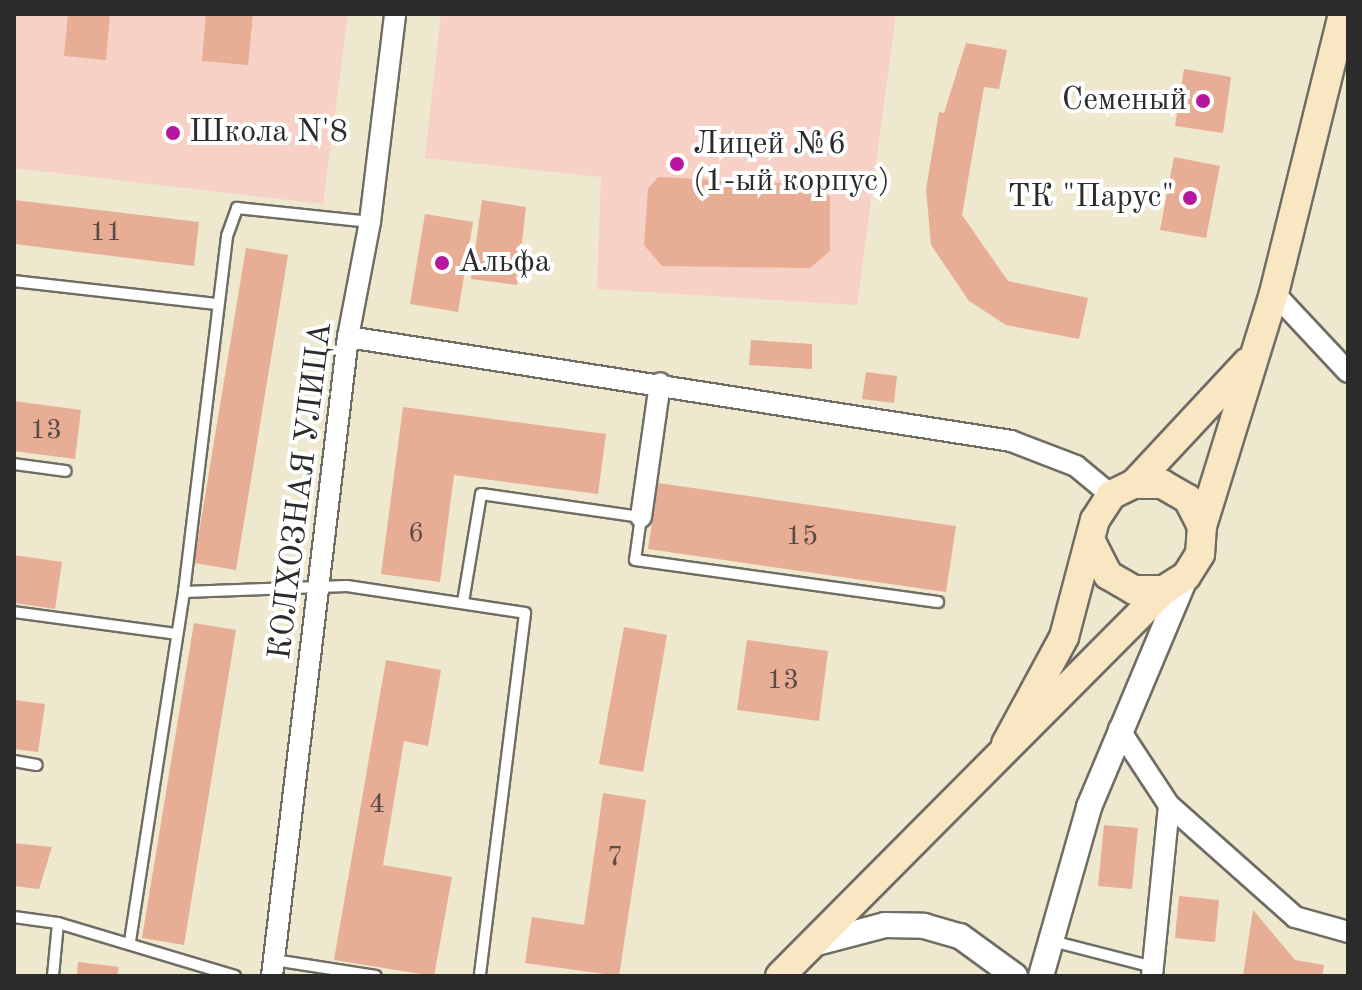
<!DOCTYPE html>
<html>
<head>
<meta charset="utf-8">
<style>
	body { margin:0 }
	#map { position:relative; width:1362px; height:990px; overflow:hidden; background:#ede8ce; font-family:"Old Standard TT",serif }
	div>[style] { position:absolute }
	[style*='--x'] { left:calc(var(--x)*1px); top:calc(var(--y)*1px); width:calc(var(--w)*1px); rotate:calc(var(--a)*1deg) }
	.built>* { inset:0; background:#f7d1c6 }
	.building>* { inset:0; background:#e7ad95 }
	.roads { filter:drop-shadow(2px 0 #6f6d64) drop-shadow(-2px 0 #6f6d64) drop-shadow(0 2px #6f6d64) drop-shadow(0 -2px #6f6d64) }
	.service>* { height:10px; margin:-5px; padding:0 5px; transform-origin:5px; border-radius:5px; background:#fff }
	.minor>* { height:20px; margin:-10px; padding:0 10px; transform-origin:10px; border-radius:10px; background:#fff }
	.tertiary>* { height:24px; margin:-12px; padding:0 12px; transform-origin:12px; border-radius:12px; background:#fff }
	.secondary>* { height:28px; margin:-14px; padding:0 14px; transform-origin:14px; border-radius:14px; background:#f9e7c3 }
	.dots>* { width:22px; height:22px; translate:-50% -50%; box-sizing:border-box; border:4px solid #fff; border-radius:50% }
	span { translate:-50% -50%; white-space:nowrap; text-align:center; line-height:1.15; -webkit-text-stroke:8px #fff; paint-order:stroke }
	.number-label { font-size:28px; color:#5a4c46 }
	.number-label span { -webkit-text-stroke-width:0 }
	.poi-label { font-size:32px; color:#2b2b2b }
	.right { translate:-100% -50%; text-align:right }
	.left { translate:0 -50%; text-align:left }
	.street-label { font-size:32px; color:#2b2b2b }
	.frame { position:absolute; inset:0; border:16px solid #2b2b2b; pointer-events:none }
</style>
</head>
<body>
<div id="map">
	<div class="built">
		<div style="clip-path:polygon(14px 14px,348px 14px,323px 204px,14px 168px)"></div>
		<div style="clip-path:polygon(441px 14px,896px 14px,857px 305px,597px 289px,601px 177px,425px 158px)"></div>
	</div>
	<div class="building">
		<div style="clip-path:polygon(68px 14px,110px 14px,106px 60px,64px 56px)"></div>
		<div style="clip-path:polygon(206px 14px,253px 14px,248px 65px,202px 61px)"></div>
		<div style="clip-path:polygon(966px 43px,1007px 50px,999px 89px,984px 87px,962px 215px,1008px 281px,1088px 298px,1079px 339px,1006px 325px,969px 301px,931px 245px,926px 189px,939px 112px,944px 113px)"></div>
		<div style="clip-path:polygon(1184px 69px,1231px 77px,1223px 133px,1175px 126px)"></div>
		<div style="clip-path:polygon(1174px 157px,1220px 166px,1206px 238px,1160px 230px)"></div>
		<div style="clip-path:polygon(658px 177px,819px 185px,830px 197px,830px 251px,810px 268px,662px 266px,644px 245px,648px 189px)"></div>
		<div style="clip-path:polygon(14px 200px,199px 222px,194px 266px,14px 244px)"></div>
		<div style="clip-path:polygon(482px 200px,526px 207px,517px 285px,471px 279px)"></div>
		<div style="clip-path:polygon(425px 214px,473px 222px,458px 312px,410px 304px)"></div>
		<div style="clip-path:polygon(246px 248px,288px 255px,236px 570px,194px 563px)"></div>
		<div style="clip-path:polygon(751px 340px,812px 344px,812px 369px,749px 365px)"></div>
		<div style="clip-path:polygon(866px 372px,897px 376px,894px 403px,862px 399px)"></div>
		<div style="clip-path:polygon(14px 401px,81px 410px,75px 459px,14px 451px)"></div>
		<div style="clip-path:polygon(403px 407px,606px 434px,598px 494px,454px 475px,440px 582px,381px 574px)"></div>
		<div style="clip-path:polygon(658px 483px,956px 526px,946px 592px,648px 549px)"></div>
		<div style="clip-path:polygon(14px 555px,62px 562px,55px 609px,14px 603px)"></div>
		<div style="clip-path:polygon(194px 623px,236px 630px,184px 945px,142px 938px)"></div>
		<div style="clip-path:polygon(624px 627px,667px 635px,643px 772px,599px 764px)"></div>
		<div style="clip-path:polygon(747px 640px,828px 651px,819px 721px,737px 710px)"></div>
		<div style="clip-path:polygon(386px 660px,441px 670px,428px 746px,404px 741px,383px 865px,452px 877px,434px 976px,334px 960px)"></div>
		<div style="clip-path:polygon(14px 700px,45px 704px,38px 752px,14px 749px)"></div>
		<div style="clip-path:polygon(603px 793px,646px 800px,619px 976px,525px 963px,532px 917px,584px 925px)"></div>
		<div style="clip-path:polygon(1104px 825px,1138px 828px,1132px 889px,1098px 886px)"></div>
		<div style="clip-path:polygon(14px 843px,52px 847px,39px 889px,14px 886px)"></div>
		<div style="clip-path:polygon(1179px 896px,1219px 900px,1215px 942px,1175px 938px)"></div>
		<div style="clip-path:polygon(1253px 910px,1295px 960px,1324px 965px,1322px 976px,1243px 976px)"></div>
		<div style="clip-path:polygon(78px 962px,119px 967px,117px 976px,77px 976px)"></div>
	</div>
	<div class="roads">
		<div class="service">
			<div style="--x:14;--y:281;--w:203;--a:6.5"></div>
			<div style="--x:14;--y:464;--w:52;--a:7.7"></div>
			<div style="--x:184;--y:592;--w:163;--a:-2.1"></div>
			<div style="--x:347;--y:586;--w:180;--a:8.6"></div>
			<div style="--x:525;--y:613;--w:366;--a:97.1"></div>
			<div style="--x:463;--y:602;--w:109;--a:-80.5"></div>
			<div style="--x:481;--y:494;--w:162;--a:8.2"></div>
			<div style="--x:641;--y:517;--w:43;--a:97.9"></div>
			<div style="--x:635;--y:560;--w:306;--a:7.9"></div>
			<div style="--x:14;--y:612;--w:164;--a:7.7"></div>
			<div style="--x:14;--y:761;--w:23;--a:10"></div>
			<div style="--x:14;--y:917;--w:44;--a:7.8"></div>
			<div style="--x:130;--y:941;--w:353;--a:-81.2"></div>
			<div style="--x:184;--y:592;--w:359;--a:-83.1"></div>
			<div style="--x:227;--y:236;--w:30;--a:-70"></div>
			<div style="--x:237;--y:208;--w:134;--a:6"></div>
			<div style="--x:1052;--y:941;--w:104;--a:14.4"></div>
			<div style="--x:274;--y:960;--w:103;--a:8.9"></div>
			<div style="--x:53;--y:976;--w:53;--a:-84.6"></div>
			<div style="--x:58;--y:923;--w:185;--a:16.7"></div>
		</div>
		<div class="minor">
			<div style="--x:1274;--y:293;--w:108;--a:46.9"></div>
			<div style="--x:348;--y:337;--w:671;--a:8.91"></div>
			<div style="--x:1011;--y:441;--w:70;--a:21"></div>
			<div style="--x:1076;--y:466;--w:45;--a:39.6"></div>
			<div style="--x:641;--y:517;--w:135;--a:-81.9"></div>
			<div style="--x:1119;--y:729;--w:91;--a:56.7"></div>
			<div style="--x:1169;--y:805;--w:169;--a:41.6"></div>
			<div style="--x:1295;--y:917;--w:55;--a:15.8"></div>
			<div style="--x:272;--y:976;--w:644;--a:-83.22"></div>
			<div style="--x:348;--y:337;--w:117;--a:-79.2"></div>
			<div style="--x:370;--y:222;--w:209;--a:-83.1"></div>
			<div style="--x:1152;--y:976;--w:172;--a:-84.3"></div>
		</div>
		<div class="tertiary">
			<div style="--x:817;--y:943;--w:70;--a:-14.8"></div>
			<div style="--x:885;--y:925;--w:39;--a:1"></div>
			<div style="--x:924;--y:926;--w:37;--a:16"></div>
			<div style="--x:960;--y:936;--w:68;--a:36"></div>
			<div style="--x:1041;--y:976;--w:176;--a:-74.1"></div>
			<div style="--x:1089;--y:807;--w:251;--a:-67.2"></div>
		</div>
		<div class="secondary">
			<div style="--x:1134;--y:484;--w:166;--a:-47"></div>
			<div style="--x:1202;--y:526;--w:244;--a:-72.8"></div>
			<div style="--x:1274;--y:293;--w:287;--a:-76.1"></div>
			<div style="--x:1006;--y:744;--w:122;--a:-61.5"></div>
			<div style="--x:1064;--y:637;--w:121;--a:-75.2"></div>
			<div style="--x:1095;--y:520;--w:30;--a:-57"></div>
			<div style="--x:1111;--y:495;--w:25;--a:-26"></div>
			<div style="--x:1134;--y:484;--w:28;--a:0"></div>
			<div style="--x:1162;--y:484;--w:30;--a:30"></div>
			<div style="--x:1188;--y:499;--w:30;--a:63"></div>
			<div style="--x:1202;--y:526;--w:28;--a:94"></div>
			<div style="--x:1200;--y:554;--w:26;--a:122"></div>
			<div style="--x:1186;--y:576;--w:26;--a:148"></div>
			<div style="--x:1164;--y:590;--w:30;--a:180"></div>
			<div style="--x:1134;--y:590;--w:30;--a:-150"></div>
			<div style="--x:1108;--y:575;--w:34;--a:-117"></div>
			<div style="--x:780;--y:976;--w:544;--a:-45.15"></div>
		</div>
	</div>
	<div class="dots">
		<div style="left:1203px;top:101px;background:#b5179e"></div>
		<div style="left:173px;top:133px;background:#b5179e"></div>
		<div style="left:677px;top:164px;background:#b5179e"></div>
		<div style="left:1190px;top:198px;background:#b5179e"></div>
		<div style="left:442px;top:263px;background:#b5179e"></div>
	</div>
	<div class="number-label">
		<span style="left:106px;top:233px">11</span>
		<span style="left:46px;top:431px">13</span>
		<span style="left:416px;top:534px">6</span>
		<span style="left:802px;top:537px">15</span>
		<span style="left:783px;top:681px">13</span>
		<span style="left:377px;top:805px">4</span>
		<span style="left:615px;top:858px">7</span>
	</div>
	<div class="poi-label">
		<span class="right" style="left:1187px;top:101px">Семеный</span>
		<span class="left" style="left:189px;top:133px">Школа N'8</span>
		<span class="left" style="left:693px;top:164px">Лицей №6<br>(1-ый корпус)</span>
		<span class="right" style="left:1174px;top:198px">ТК "Парус"</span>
		<span class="left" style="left:458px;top:263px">Альфа</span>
	</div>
	<div class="street-label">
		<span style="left:302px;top:491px;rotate:-83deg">КОЛХОЗНАЯ УЛИЦА</span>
	</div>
	<div class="frame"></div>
</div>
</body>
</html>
